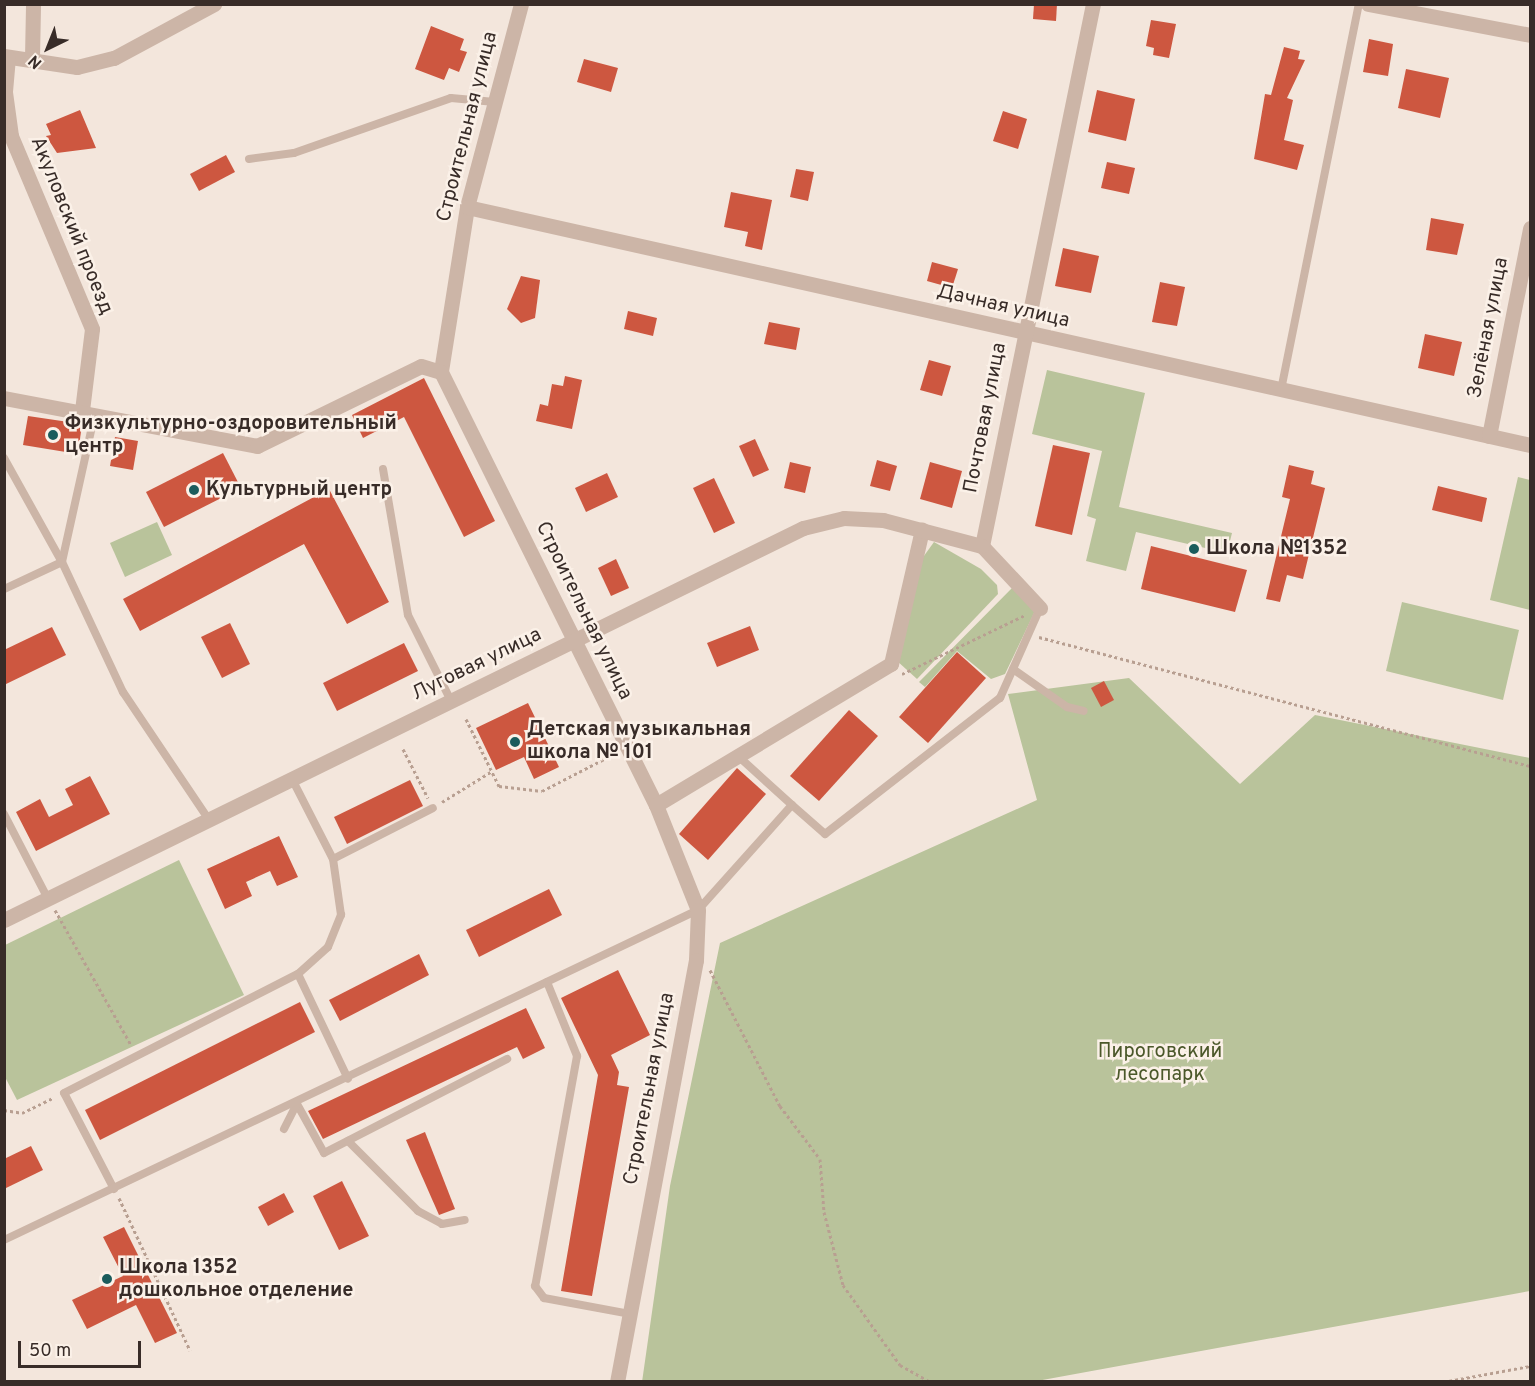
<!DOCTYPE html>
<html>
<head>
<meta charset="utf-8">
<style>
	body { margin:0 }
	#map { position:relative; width:1535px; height:1386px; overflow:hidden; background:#f3e6dc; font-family:Overpass,sans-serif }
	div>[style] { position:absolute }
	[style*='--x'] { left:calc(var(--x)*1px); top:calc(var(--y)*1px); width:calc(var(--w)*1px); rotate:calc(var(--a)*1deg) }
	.green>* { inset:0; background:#b9c39b }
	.building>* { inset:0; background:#cd5740 }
	.path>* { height:3px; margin-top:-1.5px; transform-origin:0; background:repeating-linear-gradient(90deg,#b89f91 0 3px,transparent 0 6px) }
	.lane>* { height:8px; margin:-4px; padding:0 4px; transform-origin:4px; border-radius:4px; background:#ccb5a7 }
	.street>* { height:15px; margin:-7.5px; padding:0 7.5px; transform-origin:7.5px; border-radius:7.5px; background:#ccb5a7 }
	.dots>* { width:16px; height:16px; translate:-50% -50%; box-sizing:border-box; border:3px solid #fbf1e8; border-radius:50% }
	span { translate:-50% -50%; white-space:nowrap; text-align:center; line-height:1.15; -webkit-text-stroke:5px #fbf1e8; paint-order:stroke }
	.street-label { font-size:20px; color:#382c28 }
	.poi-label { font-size:20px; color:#382c28; font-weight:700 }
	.left { translate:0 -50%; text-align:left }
	.park-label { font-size:20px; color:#4b582a }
	.frame { position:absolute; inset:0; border:6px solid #382c28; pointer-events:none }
	.north { position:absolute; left:18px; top:18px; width:60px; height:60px; -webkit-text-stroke:4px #fbf1e8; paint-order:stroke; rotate:223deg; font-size:16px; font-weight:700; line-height:24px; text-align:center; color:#382c28 }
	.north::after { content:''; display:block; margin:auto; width:21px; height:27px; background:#382c28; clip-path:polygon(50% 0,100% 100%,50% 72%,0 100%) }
	.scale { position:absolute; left:18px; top:1341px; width:123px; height:27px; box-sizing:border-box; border:3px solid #382c28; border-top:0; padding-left:8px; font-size:18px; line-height:21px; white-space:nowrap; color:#382c28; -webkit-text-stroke:4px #fbf1e8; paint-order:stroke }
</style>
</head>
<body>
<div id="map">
	<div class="green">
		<div style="clip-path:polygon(1047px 370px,1145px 393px,1119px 507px,1232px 533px,1227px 553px,1136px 532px,1126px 571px,1086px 561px,1096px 519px,1087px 516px,1102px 451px,1032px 434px)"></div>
		<div style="clip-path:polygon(1518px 477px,1530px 480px,1530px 610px,1490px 600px)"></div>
		<div style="clip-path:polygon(157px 522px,172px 555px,125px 577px,110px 543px)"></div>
		<div style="clip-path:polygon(934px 542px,981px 569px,997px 585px,998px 594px,917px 679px,896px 660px,921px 560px)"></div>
		<div style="clip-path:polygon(1014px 586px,1036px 609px,1005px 674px,991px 679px,957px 651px,925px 687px,919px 682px)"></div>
		<div style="clip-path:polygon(1402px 602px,1519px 630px,1503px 700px,1386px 671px)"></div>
		<div style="clip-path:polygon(1129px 678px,1240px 784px,1315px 715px,1530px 758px,1530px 1291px,1037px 1381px,642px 1382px,670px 1186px,720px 943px,1037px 800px,1008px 694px)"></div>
		<div style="clip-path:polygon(179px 860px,244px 995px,17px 1100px,5px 1077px,5px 945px)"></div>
	</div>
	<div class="building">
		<div style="clip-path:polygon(1034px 4px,1057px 4px,1056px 21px,1033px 19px)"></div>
		<div style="clip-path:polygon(1151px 20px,1176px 24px,1169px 58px,1153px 55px,1154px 48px,1146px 46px)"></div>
		<div style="clip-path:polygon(431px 26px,464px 39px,460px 50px,467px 52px,459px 72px,449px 68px,444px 80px,415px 69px)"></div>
		<div style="clip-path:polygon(1369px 39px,1393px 44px,1388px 76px,1363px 72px)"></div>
		<div style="clip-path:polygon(1284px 47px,1300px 51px,1298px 59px,1305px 60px,1287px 98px,1293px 100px,1284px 140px,1304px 145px,1297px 170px,1254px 159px,1265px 94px,1271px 95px)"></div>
		<div style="clip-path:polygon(584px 59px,618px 68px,611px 92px,577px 82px)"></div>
		<div style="clip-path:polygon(1406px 69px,1449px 78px,1440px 118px,1398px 108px)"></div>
		<div style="clip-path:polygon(1097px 90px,1135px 99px,1126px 141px,1088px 132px)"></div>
		<div style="clip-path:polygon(80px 110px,96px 148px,57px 153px,46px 136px,51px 135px,46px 124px)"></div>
		<div style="clip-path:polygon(1003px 111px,1027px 119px,1018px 149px,993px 141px)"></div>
		<div style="clip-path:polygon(226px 155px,235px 172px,199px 191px,190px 174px)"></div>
		<div style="clip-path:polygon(1107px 162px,1135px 168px,1129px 194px,1101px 188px)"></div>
		<div style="clip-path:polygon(796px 169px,814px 172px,808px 201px,790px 197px)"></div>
		<div style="clip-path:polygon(731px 192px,772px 200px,762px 250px,745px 246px,748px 232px,724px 227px)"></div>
		<div style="clip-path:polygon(1431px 218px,1464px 224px,1457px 255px,1426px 250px)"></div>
		<div style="clip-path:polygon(1063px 248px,1099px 256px,1091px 293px,1055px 286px)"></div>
		<div style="clip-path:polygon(932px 262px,958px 269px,952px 288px,927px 281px)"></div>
		<div style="clip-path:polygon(521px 276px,540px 280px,535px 318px,521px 323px,507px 309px)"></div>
		<div style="clip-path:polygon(1160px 282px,1185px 287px,1177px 326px,1152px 322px)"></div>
		<div style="clip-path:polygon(628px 311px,657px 318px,653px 336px,624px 329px)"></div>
		<div style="clip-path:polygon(769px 322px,800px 328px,796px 350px,764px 344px)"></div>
		<div style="clip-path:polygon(1425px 334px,1462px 342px,1454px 376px,1418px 368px)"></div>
		<div style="clip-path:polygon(929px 360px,951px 366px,942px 396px,920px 390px)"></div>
		<div style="clip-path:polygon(565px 376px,582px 380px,572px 429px,536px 421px,540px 404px,548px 406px,552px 384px,563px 386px)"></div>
		<div style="clip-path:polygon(424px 378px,495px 521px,464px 537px,404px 417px,363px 438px,352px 415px)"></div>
		<div style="clip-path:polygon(28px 416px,82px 424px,78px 454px,23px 445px)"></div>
		<div style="clip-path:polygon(115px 437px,138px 441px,133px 470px,110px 466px)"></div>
		<div style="clip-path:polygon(755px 439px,769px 470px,753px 477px,739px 446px)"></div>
		<div style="clip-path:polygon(1053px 445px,1090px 453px,1072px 535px,1035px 526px)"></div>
		<div style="clip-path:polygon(223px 453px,241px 488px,164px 527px,146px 492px)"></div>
		<div style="clip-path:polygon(877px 460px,897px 466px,890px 491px,870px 486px)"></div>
		<div style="clip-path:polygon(790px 462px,811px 467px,805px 493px,784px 488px)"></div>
		<div style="clip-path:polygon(930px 462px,962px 471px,952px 508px,920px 499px)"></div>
		<div style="clip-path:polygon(1289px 465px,1314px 471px,1311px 484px,1325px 488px,1303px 579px,1287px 575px,1280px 602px,1266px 599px,1290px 499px,1282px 497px)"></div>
		<div style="clip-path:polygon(607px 473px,618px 497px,586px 512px,575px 488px)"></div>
		<div style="clip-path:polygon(714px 478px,735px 523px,714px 533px,693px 488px)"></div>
		<div style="clip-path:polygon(1438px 486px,1487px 498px,1482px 522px,1432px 510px)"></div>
		<div style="clip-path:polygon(329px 489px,389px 602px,347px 624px,304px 544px,140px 631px,123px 599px)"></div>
		<div style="clip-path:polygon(1151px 546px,1247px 570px,1235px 612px,1141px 589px)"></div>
		<div style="clip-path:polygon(616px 559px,629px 588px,611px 596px,598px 568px)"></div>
		<div style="clip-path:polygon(230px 623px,250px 664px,222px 678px,201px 637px)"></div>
		<div style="clip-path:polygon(750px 626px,759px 650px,717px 667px,707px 643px)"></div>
		<div style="clip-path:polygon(52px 627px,66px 655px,4px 685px,4px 650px)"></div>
		<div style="clip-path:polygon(404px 643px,418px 671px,337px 711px,323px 683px)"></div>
		<div style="clip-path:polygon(957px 652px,986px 678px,928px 743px,899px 717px)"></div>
		<div style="clip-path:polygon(1104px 681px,1114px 700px,1101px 707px,1091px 688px)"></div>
		<div style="clip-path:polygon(528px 703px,559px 767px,534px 779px,524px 757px,496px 770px,476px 728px)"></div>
		<div style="clip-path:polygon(849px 710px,878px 736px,819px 801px,790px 776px)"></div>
		<div style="clip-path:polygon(737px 768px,766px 794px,708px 860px,679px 834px)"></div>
		<div style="clip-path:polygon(90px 776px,110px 814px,36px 851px,16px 812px,40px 799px,49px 817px,73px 805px,65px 789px)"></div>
		<div style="clip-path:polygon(410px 780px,423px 806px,347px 844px,334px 817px)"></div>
		<div style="clip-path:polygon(279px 836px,298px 877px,277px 886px,270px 871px,246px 882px,252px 896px,225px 909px,207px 869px)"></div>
		<div style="clip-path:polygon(549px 889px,562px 915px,479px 957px,466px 930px)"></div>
		<div style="clip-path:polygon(419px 954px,429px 975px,340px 1021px,329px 1000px)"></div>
		<div style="clip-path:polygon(618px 970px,650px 1035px,611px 1055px,619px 1072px,617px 1085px,629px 1087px,592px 1296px,561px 1291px,598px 1075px,561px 998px)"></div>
		<div style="clip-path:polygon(300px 1002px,315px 1032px,100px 1140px,85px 1110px)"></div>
		<div style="clip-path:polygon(526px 1008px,545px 1048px,523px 1059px,517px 1047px,323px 1139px,308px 1111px)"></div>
		<div style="clip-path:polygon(425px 1132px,455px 1209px,439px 1215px,406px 1140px)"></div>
		<div style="clip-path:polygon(31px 1146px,43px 1170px,4px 1189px,4px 1159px)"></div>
		<div style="clip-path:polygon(342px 1181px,369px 1236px,339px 1250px,313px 1196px)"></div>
		<div style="clip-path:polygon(284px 1193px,294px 1212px,268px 1226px,258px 1207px)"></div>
		<div style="clip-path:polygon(124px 1227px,177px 1333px,155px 1343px,136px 1305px,87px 1329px,72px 1300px,123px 1276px,103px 1237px)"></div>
	</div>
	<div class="path">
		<div style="--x:1039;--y:637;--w:508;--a:14.72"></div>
		<div style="--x:902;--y:674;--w:136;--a:-25.6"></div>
		<div style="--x:466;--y:719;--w:75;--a:63.8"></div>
		<div style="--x:499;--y:786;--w:43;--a:6.6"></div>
		<div style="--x:542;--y:791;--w:81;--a:-27.2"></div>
		<div style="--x:403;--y:749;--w:55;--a:63"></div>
		<div style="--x:442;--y:802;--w:59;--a:-31.8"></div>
		<div style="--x:55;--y:910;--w:155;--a:60.6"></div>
		<div style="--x:710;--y:970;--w:153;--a:62.8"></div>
		<div style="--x:780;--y:1106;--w:66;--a:53"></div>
		<div style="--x:820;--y:1159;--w:53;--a:85.7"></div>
		<div style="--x:824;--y:1212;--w:75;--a:75.4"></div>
		<div style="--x:843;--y:1285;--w:98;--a:54.5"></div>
		<div style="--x:900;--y:1365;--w:35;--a:29"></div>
		<div style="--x:4;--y:1110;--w:18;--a:9"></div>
		<div style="--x:22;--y:1113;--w:34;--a:-26"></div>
		<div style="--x:119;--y:1198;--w:168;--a:65"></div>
		<div style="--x:1443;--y:1382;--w:88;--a:-10.4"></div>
	</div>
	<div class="lane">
		<div style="--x:249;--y:159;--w:45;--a:-7.6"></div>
		<div style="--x:294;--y:153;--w:166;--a:-19.3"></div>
		<div style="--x:451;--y:98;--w:44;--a:5.2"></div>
		<div style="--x:1281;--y:390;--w:394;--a:-78.6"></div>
		<div style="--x:93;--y:422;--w:143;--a:102.5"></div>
		<div style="--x:62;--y:562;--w:144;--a:64.9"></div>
		<div style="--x:123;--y:692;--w:154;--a:56.1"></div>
		<div style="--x:4;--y:458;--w:119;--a:60.9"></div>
		<div style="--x:62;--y:562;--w:64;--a:155"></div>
		<div style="--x:383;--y:469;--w:148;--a:80.3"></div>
		<div style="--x:408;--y:615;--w:96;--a:63.4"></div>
		<div style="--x:1013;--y:669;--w:66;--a:35.1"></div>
		<div style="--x:1067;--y:707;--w:17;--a:13"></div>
		<div style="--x:292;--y:779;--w:90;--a:62.9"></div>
		<div style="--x:333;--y:859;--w:112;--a:-27"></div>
		<div style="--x:792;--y:805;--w:44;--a:41.3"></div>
		<div style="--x:825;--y:834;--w:222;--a:-37.9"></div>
		<div style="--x:1000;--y:698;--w:98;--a:-66"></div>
		<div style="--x:4;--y:814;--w:96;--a:62.6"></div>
		<div style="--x:298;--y:974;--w:40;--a:-42"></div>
		<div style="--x:328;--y:947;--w:35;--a:-68"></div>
		<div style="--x:341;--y:915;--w:57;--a:-98.1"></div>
		<div style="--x:547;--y:982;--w:80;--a:67.9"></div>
		<div style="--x:577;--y:1056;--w:234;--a:100.3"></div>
		<div style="--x:535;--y:1286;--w:15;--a:53"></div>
		<div style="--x:544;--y:1298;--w:87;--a:10.5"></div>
		<div style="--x:297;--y:1104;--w:56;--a:61.1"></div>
		<div style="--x:324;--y:1153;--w:206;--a:-27.2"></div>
		<div style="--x:284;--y:1129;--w:28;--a:-63"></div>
		<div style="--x:348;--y:1141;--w:99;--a:45"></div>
		<div style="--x:418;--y:1211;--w:27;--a:28"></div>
		<div style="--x:442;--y:1224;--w:23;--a:-10"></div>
		<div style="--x:114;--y:1189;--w:108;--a:-117.5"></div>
		<div style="--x:64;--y:1093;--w:263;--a:-27"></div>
		<div style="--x:298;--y:974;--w:116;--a:64.5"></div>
		<div style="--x:4;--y:1240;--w:768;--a:-25.43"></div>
		<div style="--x:698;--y:910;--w:141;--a:-48.2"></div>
		<div style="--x:792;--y:805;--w:73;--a:-137.8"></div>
	</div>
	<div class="street">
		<div style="--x:521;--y:4;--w:210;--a:104.9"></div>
		<div style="--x:467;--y:207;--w:167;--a:99"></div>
		<div style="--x:441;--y:372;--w:483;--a:63.6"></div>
		<div style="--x:656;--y:805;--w:113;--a:68.2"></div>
		<div style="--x:698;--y:910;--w:50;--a:92.3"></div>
		<div style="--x:696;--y:960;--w:429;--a:100.6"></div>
		<div style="--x:1368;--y:4;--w:165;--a:10.8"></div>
		<div style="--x:4;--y:56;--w:74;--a:8.6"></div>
		<div style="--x:77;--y:67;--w:38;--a:-14"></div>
		<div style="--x:114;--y:58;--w:114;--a:-28.4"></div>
		<div style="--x:8;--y:57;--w:35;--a:95"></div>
		<div style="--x:5;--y:92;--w:44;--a:82.2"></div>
		<div style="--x:11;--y:136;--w:209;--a:67.2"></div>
		<div style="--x:92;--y:329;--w:83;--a:97"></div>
		<div style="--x:32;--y:58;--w:54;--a:-88.9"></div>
		<div style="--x:467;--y:207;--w:1089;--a:12.62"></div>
		<div style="--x:4;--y:398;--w:258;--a:10.7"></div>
		<div style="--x:257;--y:446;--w:182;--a:-26"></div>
		<div style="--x:421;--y:366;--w:21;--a:17"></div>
		<div style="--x:1489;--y:436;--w:212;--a:-78.8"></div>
		<div style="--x:982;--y:546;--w:553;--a:-78.43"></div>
		<div style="--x:982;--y:546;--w:85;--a:46.9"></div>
		<div style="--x:656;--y:805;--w:274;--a:-31"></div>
		<div style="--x:891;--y:664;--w:138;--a:-77"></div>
		<div style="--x:4;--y:920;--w:890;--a:-26.13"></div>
		<div style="--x:803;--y:528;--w:42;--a:-13.7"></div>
		<div style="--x:844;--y:518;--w:39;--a:3"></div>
		<div style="--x:883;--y:520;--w:102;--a:14.7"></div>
	</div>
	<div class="dots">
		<div style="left:53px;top:435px;background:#1b5c5c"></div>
		<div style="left:194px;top:490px;background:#1b5c5c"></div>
		<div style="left:1194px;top:549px;background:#1b5c5c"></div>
		<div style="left:515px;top:742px;background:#1b5c5c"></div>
		<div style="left:107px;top:1279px;background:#1b5c5c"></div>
	</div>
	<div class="street-label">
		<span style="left:468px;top:127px;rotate:-76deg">Строительная улица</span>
		<span style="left:71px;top:226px;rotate:68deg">Акуловский проезд</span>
		<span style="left:1003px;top:307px;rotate:13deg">Дачная улица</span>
		<span style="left:1489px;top:328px;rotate:-79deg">Зелёная улица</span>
		<span style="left:986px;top:418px;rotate:-79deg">Почтовая улица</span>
		<span style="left:583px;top:611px;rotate:64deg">Строительная улица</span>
		<span style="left:477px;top:665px;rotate:-26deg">Луговая улица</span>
		<span style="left:650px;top:1089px;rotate:-79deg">Строительная улица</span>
	</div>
	<div class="poi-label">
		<span class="left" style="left:65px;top:436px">Физкультурно-оздоровительный<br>центр</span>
		<span class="left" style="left:206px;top:490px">Культурный центр</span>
		<span class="left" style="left:1206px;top:549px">Школа №1352</span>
		<span class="left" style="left:527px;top:742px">Детская музыкальная<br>школа № 101</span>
		<span class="left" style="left:119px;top:1280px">Школа 1352<br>дошкольное отделение</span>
	</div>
	<div class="park-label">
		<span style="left:1160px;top:1064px">Пироговский<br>лесопарк</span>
	</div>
	<div class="frame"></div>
	<div class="north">N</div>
	<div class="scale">50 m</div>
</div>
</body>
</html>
